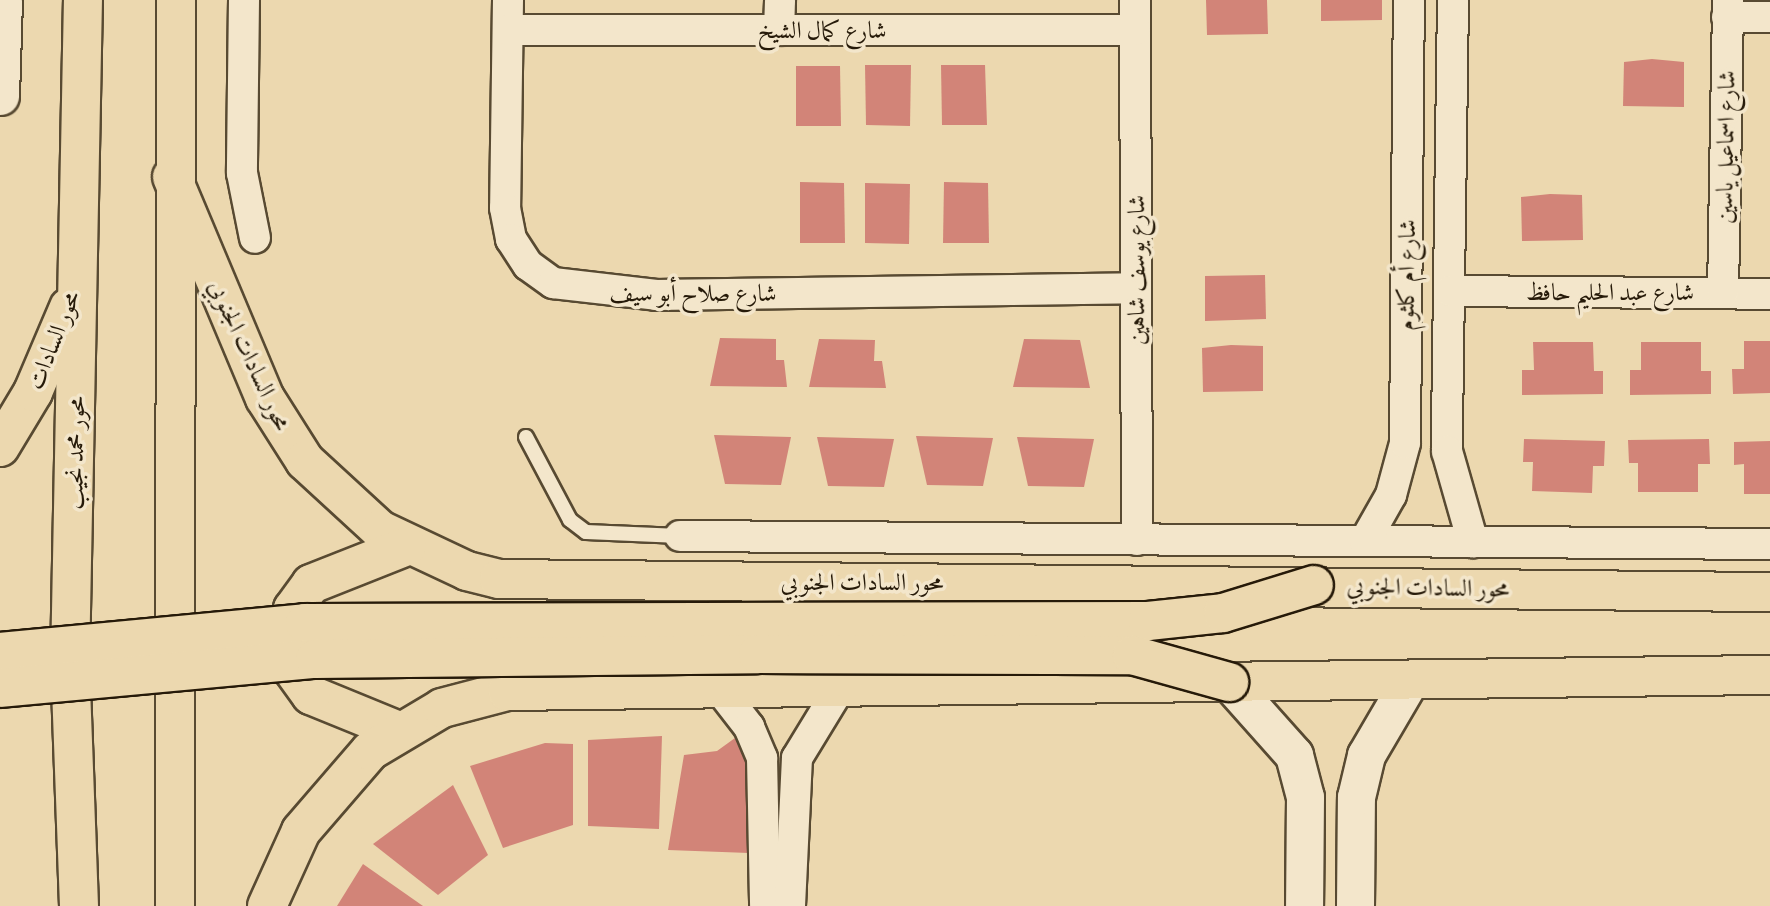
<!DOCTYPE html>
<html>
<head>
<meta charset="utf-8">
<style>
	body { margin:0 }
	#map { position:relative; width:1770px; height:906px; overflow:hidden; background:#ecd8af; font-family:"EB Garamond",Amiri,serif }
	div>[style] { position:absolute }
	[style*='--x'] { left:calc(var(--x)*1px); top:calc(var(--y)*1px); width:calc(var(--w)*1px); rotate:calc(var(--a)*1deg) }
	.building>* { inset:0; background:#d28478 }
	.roads { filter:drop-shadow(2px 0 #584a32) drop-shadow(-2px 0 #584a32) drop-shadow(0 2px #584a32) drop-shadow(0 -2px #584a32) }
	.service>* { height:14px; margin:-7px; padding:0 7px; transform-origin:7px; border-radius:7px; background:#f3e6cb }
	.minor>* { height:30px; margin:-15px; padding:0 15px; transform-origin:15px; border-radius:15px; background:#f3e6cb }
	.tertiary>* { height:37px; margin:-18.5px; padding:0 18.5px; transform-origin:18.5px; border-radius:18.5px; background:#f3e6cb }
	.primary>* { height:38px; margin:-19px; padding:0 19px; transform-origin:19px; border-radius:19px; background:#ecd8af }
	.bridges { filter:drop-shadow(2px 0 #261a09) drop-shadow(-2px 0 #261a09) drop-shadow(0 2px #261a09) drop-shadow(0 -2px #261a09) }
	.primary-bridge>* { height:38px; margin:-19px; padding:0 19px; transform-origin:19px; border-radius:19px; background:#ecd8af }
	span { translate:-50% -50%; white-space:nowrap; text-align:center; line-height:1.15; -webkit-text-stroke:7px #f3e6cb; paint-order:stroke }
	.street-label { font-size:24px; color:#261a09 }
</style>
</head>
<body>
<div id="map">
	<div class="building">
		<div style="clip-path:polygon(1206px 0,1267px 0,1268px 34px,1207px 35px)"></div>
		<div style="clip-path:polygon(1321px 0,1382px 0,1382px 20px,1321px 21px)"></div>
		<div style="clip-path:polygon(1652px 59px,1684px 62px,1684px 107px,1623px 106px,1624px 62px)"></div>
		<div style="clip-path:polygon(865px 65px,911px 65px,910px 126px,866px 125px)"></div>
		<div style="clip-path:polygon(941px 65px,985px 65px,987px 125px,942px 125px)"></div>
		<div style="clip-path:polygon(796px 66px,840px 66px,841px 126px,796px 126px)"></div>
		<div style="clip-path:polygon(800px 182px,844px 183px,845px 243px,800px 243px)"></div>
		<div style="clip-path:polygon(944px 182px,988px 183px,989px 243px,943px 243px)"></div>
		<div style="clip-path:polygon(865px 183px,910px 184px,909px 244px,865px 243px)"></div>
		<div style="clip-path:polygon(1550px 194px,1582px 195px,1583px 240px,1522px 241px,1521px 197px)"></div>
		<div style="clip-path:polygon(1265px 275px,1266px 319px,1205px 321px,1205px 276px)"></div>
		<div style="clip-path:polygon(720px 338px,776px 339px,776px 360px,784px 360px,787px 387px,710px 386px)"></div>
		<div style="clip-path:polygon(819px 339px,875px 340px,874px 361px,882px 361px,886px 388px,809px 387px)"></div>
		<div style="clip-path:polygon(1024px 339px,1080px 340px,1090px 388px,1013px 387px)"></div>
		<div style="clip-path:polygon(1744px 341px,1770px 341px,1770px 393px,1733px 394px,1732px 369px,1744px 369px)"></div>
		<div style="clip-path:polygon(1533px 342px,1593px 342px,1594px 371px,1603px 371px,1603px 394px,1522px 395px,1522px 370px,1534px 370px)"></div>
		<div style="clip-path:polygon(1641px 342px,1701px 342px,1701px 371px,1711px 371px,1711px 394px,1630px 395px,1630px 370px,1641px 370px)"></div>
		<div style="clip-path:polygon(1231px 345px,1263px 346px,1263px 391px,1203px 392px,1202px 348px)"></div>
		<div style="clip-path:polygon(714px 435px,791px 437px,781px 485px,725px 484px)"></div>
		<div style="clip-path:polygon(916px 436px,993px 438px,983px 486px,927px 485px)"></div>
		<div style="clip-path:polygon(817px 437px,894px 439px,884px 487px,828px 486px)"></div>
		<div style="clip-path:polygon(1017px 437px,1094px 439px,1084px 487px,1028px 486px)"></div>
		<div style="clip-path:polygon(1524px 439px,1605px 441px,1604px 466px,1593px 466px,1592px 493px,1532px 491px,1533px 462px,1523px 462px)"></div>
		<div style="clip-path:polygon(1709px 439px,1710px 464px,1698px 464px,1698px 492px,1638px 492px,1638px 463px,1629px 463px,1628px 440px)"></div>
		<div style="clip-path:polygon(1770px 441px,1770px 494px,1744px 494px,1744px 464px,1734px 465px,1734px 442px)"></div>
		<div style="clip-path:polygon(662px 736px,659px 829px,588px 826px,588px 740px)"></div>
		<div style="clip-path:polygon(735px 738px,753px 768px,749px 853px,668px 850px,684px 755px,717px 751px)"></div>
		<div style="clip-path:polygon(545px 743px,573px 744px,573px 825px,503px 848px,470px 766px)"></div>
		<div style="clip-path:polygon(453px 785px,488px 855px,438px 895px,373px 844px)"></div>
		<div style="clip-path:polygon(363px 864px,423px 906px,337px 906px)"></div>
	</div>
	<div class="roads">
		<div class="service">
			<div style="--x:526;--y:437;--w:94;--a:62.1"></div>
			<div style="--x:570;--y:520;--w:20;--a:37"></div>
			<div style="--x:586;--y:532;--w:94;--a:2.4"></div>
		</div>
		<div class="minor">
			<div style="--x:244;--y:0;--w:173;--a:90.7"></div>
			<div style="--x:242;--y:173;--w:66;--a:78.7"></div>
			<div style="--x:508;--y:0;--w:208;--a:90.8"></div>
			<div style="--x:505;--y:208;--w:32;--a:79"></div>
			<div style="--x:511;--y:239;--w:31;--a:57"></div>
			<div style="--x:528;--y:265;--w:31;--a:36"></div>
			<div style="--x:553;--y:283;--w:104;--a:6.6"></div>
			<div style="--x:656;--y:295;--w:480;--a:-0.8"></div>
			<div style="--x:1135;--y:0;--w:540;--a:89.79"></div>
			<div style="--x:1453;--y:0;--w:451;--a:90.8"></div>
			<div style="--x:1447;--y:451;--w:95;--a:74.1"></div>
			<div style="--x:1727;--y:17;--w:43;--a:0"></div>
			<div style="--x:508;--y:30;--w:627;--a:0"></div>
			<div style="--x:779;--y:30;--w:30;--a:-88"></div>
			<div style="--x:1450;--y:291;--w:320;--a:0.5"></div>
			<div style="--x:1723;--y:293;--w:293;--a:-89"></div>
			<div style="--x:680;--y:536;--w:1090;--a:0.42"></div>
			<div style="--x:1365;--y:541;--w:53;--a:-60.5"></div>
			<div style="--x:1391;--y:495;--w:54;--a:-74.9"></div>
			<div style="--x:1405;--y:443;--w:443;--a:-89.5"></div>
			<div style="--x:718;--y:687;--w:51;--a:52.2"></div>
			<div style="--x:749;--y:727;--w:34;--a:67"></div>
			<div style="--x:762;--y:758;--w:148;--a:88.8"></div>
			<div style="--x:790;--y:906;--w:148;--a:-87.3"></div>
			<div style="--x:797;--y:758;--w:84;--a:-58.6"></div>
		</div>
		<div class="tertiary">
			<div style="--x:0;--y:96;--w:96;--a:-88.2"></div>
			<div style="--x:1229;--y:682;--w:98;--a:48.3"></div>
			<div style="--x:1294;--y:755;--w:43;--a:75.3"></div>
			<div style="--x:1305;--y:797;--w:109;--a:90.5"></div>
			<div style="--x:1355;--y:906;--w:109;--a:-89.5"></div>
			<div style="--x:1356;--y:797;--w:43;--a:-76.6"></div>
			<div style="--x:1366;--y:755;--w:87;--a:-59.6"></div>
		</div>
		<div class="primary">
			<div style="--x:172;--y:177;--w:240;--a:67.2"></div>
			<div style="--x:265;--y:398;--w:75;--a:57.6"></div>
			<div style="--x:305;--y:461;--w:102;--a:42.6"></div>
			<div style="--x:380;--y:530;--w:96;--a:25.2"></div>
			<div style="--x:467;--y:571;--w:33;--a:14"></div>
			<div style="--x:499;--y:579;--w:1271;--a:0.59"></div>
			<div style="--x:0;--y:447;--w:64;--a:-59"></div>
			<div style="--x:33;--y:392;--w:92;--a:-67"></div>
			<div style="--x:399;--y:731;--w:95;--a:-157.8"></div>
			<div style="--x:311;--y:695;--w:31;--a:-126"></div>
			<div style="--x:293;--y:670;--w:32;--a:-103"></div>
			<div style="--x:286;--y:639;--w:31;--a:-77"></div>
			<div style="--x:293;--y:609;--w:31;--a:-54"></div>
			<div style="--x:311;--y:584;--w:103;--a:-21.6"></div>
			<div style="--x:79;--y:906;--w:243;--a:-92.1"></div>
			<div style="--x:70;--y:663;--w:663;--a:-88.88"></div>
			<div style="--x:175;--y:906;--w:906;--a:-89.94"></div>
			<div style="--x:267;--y:906;--w:82;--a:-65.6"></div>
			<div style="--x:301;--y:831;--w:106;--a:-49.2"></div>
			<div style="--x:370;--y:751;--w:84;--a:-30.8"></div>
			<div style="--x:442;--y:708;--w:67;--a:-14.7"></div>
			<div style="--x:507;--y:691;--w:1263;--a:-0.73"></div>
		</div>
	</div>
	<div class="bridges">
		<div class="primary-bridge">
			<div style="--x:0;--y:652;--w:306;--a:-5.4"></div>
			<div style="--x:305;--y:623;--w:843;--a:-0.14"></div>
			<div style="--x:1148;--y:621;--w:75;--a:-6.1"></div>
			<div style="--x:1223;--y:613;--w:95;--a:-17.1"></div>
			<div style="--x:0;--y:688;--w:316;--a:-5.3"></div>
			<div style="--x:315;--y:659;--w:443;--a:-0.6"></div>
			<div style="--x:758;--y:654;--w:374;--a:0.2"></div>
			<div style="--x:1132;--y:655;--w:101;--a:15.6"></div>
		</div>
	</div>
	<div class="street-label">
		<span style="left:822px;top:30px">شارع كمال الشيخ</span>
		<span style="left:1725px;top:147px;rotate:-89deg">شارع اسماعيل ياسين</span>
		<span style="left:1136px;top:270px;rotate:-90deg">شارع يوسف شاهين</span>
		<span style="left:1406px;top:275px;rotate:-89deg">شارع أم كلثوم</span>
		<span style="left:1610px;top:292px">شارع عبد الحليم حافظ</span>
		<span style="left:693px;top:293px">شارع صلاح أبو سيف</span>
		<span style="left:53px;top:340px;rotate:-68deg">محور السادات</span>
		<span style="left:250px;top:355px;rotate:65deg">محور السادات الجنوبي</span>
		<span style="left:75px;top:453px;rotate:-89deg">محور محمد نجيب</span>
		<span style="left:862px;top:582px">محور السادات الجنوبي</span>
		<span style="left:1428px;top:587px;rotate:1deg">محور السادات الجنوبي</span>
	</div>
</div>
</body>
</html>
